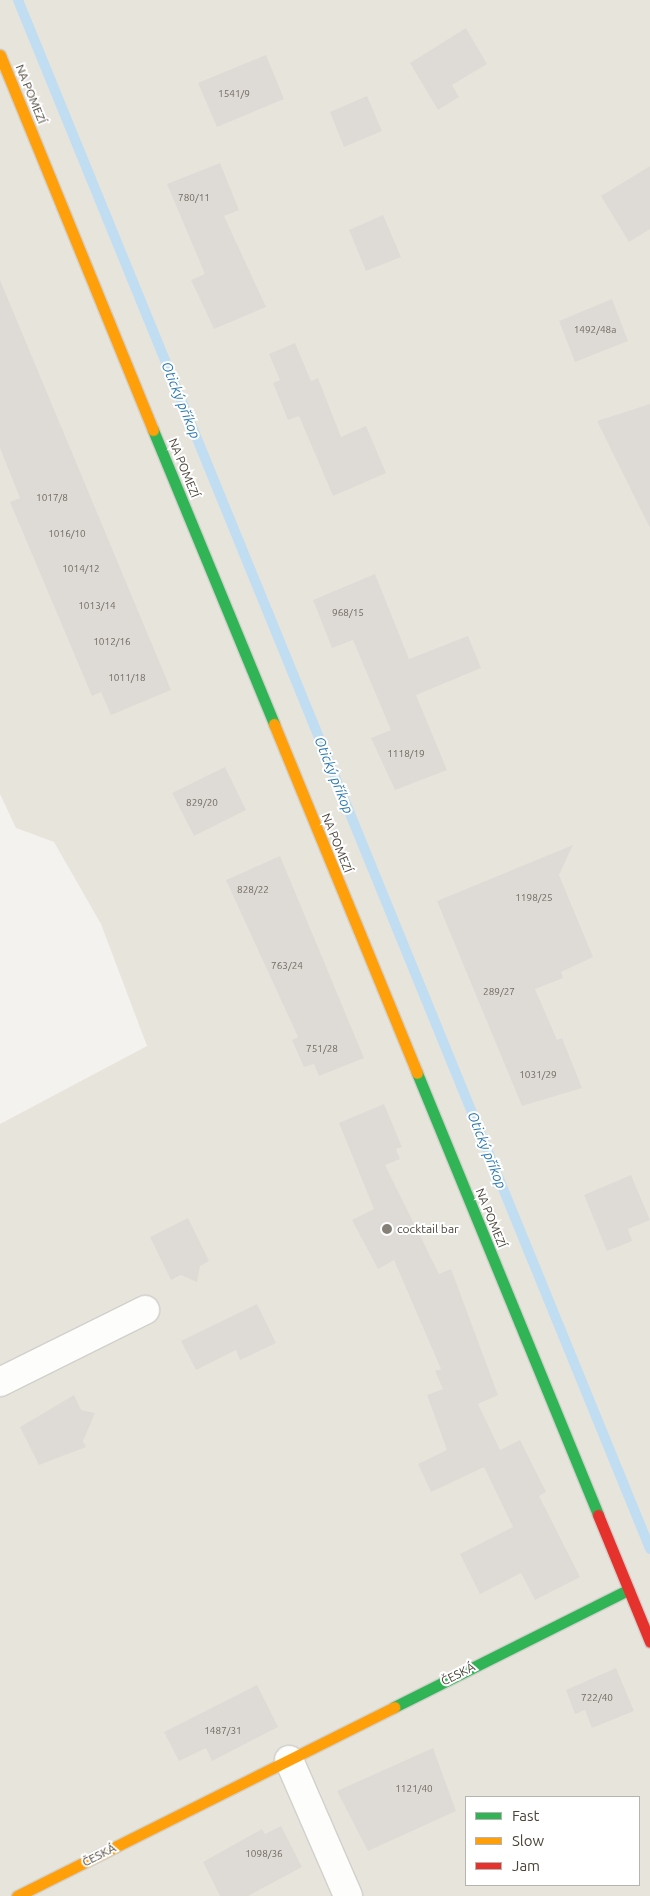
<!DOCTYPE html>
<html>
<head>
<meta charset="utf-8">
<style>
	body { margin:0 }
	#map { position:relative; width:650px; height:1896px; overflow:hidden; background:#f4f2ee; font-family:Ubuntu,sans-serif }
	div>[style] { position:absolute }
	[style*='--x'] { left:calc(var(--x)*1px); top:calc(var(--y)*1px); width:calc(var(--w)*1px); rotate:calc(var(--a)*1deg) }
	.residential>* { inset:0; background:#e7e4dc }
	.stream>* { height:10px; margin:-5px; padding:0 5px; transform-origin:5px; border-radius:5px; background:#c0ddf1 }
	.building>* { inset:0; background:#dedbd6 }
	.roads { filter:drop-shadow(1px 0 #d2d0cb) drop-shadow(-1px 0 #d2d0cb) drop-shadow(0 1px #d2d0cb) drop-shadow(0 -1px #d2d0cb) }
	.street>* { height:28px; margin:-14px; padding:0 14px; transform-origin:14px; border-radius:14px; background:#fdfdfc }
	.fast>* { height:11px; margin:-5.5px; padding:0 5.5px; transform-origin:5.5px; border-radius:5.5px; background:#30b455 }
	.slow>* { height:11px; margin:-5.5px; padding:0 5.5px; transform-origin:5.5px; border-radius:5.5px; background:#ff9f0a }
	.jam>* { height:11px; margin:-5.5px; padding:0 5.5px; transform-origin:5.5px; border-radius:5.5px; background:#e5322d }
	.dots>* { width:14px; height:14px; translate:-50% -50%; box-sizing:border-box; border:2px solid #fff; border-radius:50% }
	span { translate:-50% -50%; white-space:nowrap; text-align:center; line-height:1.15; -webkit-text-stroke:4px #fff; paint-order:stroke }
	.number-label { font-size:10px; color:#706a61 }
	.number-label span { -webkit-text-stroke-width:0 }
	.street-label { font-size:12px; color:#4b4439 }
	.poi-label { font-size:12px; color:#4b4439 }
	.left { translate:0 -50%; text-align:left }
	.water-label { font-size:14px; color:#2e7ab2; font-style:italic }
	.legend { position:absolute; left:465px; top:1796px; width:175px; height:90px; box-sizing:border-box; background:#fff; border:1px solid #b7b4b0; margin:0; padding:6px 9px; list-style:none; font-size:15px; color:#4b4439 }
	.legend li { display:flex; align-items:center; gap:10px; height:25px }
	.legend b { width:25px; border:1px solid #b7b4b0 }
</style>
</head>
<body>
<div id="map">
	<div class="residential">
		<div style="clip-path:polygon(evenodd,0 0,650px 0,650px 1896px,0 1896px,0 1124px,147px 1046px,101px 924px,54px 842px,16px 828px,0 794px,0 0,466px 1797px,639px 1797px,639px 1885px,466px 1885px,466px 1797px)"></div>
	</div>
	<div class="stream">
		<div style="--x:18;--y:0;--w:1673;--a:67.8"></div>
	</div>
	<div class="building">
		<div style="clip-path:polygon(466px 28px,487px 64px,452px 85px,459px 97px,438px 110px,410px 63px)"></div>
		<div style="clip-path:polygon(266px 55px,284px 99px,217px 127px,198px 83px)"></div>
		<div style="clip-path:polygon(367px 96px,382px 131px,344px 147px,330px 112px)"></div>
		<div style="clip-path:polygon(220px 163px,239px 210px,224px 216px,266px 307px,214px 329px,191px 280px,205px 274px,167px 184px)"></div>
		<div style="clip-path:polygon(650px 166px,650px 229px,629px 242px,601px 196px)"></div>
		<div style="clip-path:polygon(383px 215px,401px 257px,366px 271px,349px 230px)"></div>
		<div style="clip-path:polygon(0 280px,171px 690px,111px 715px,101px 692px,92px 696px,10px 502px,20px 498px,0 448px)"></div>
		<div style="clip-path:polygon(612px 299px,628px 341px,575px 362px,559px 321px)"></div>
		<div style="clip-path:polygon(295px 343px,311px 381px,318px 378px,341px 437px,366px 426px,386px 473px,333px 496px,299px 416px,288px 420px,273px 383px,280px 380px,269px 354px)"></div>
		<div style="clip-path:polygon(650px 404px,650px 528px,597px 421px)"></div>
		<div style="clip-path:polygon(375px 574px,409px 659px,468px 636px,481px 668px,416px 695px,447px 770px,395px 790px,371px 738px,391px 730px,353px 640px,332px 648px,313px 600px)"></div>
		<div style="clip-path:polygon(225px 767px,246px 810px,194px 836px,172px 793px)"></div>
		<div style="clip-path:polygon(573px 845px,559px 875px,593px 957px,561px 972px,563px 978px,535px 989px,557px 1040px,562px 1038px,582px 1088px,522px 1106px,437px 901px)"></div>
		<div style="clip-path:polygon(280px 856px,364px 1058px,319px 1076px,314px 1064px,304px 1067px,292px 1040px,298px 1037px,226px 880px)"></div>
		<div style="clip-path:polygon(384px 1104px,402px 1147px,396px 1149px,400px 1159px,385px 1165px,439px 1274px,451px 1269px,498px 1395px,478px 1404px,500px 1450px,520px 1440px,546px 1492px,539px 1496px,580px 1577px,535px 1600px,521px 1573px,480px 1594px,460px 1554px,513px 1527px,484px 1467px,431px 1492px,418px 1464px,447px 1450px,427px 1395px,443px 1389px,435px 1371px,441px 1369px,394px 1260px,378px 1269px,352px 1220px,374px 1209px,339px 1123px)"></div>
		<div style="clip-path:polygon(631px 1175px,650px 1220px,628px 1229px,632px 1241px,607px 1251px,584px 1195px)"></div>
		<div style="clip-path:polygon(188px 1218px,209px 1261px,200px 1266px,197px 1282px,181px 1275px,171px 1280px,150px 1237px)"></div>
		<div style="clip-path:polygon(257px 1304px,276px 1343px,240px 1360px,236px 1350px,196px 1370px,181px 1341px)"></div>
		<div style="clip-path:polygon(74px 1395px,81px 1410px,95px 1413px,83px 1441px,86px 1447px,39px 1465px,20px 1427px)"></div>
		<div style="clip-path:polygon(616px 1668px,634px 1711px,592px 1728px,585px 1710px,575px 1714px,566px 1690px)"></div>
		<div style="clip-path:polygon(257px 1685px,278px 1727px,212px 1761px,206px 1748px,179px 1761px,164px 1732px)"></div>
		<div style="clip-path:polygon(433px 1748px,456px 1811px,368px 1851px,337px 1791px)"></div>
		<div style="clip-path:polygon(281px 1826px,302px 1867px,248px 1896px,220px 1896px,203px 1862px,262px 1829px,265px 1834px)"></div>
	</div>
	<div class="roads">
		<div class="street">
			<div style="--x:0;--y:1382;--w:162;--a:-26.4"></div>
			<div style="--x:289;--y:1760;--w:148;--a:66.5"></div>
		</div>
		<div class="fast">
			<div style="--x:153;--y:430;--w:318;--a:67.6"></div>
			<div style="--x:417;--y:1073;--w:478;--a:67.7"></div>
			<div style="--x:394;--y:1707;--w:262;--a:-26.6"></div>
		</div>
		<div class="slow">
			<div style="--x:0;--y:55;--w:405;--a:67.8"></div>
			<div style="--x:274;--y:724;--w:377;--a:67.7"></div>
			<div style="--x:17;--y:1896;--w:422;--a:-26.6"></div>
		</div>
		<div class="jam">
			<div style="--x:598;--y:1515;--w:137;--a:67.7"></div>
		</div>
	</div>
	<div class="dots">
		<div style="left:387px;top:1229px;background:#868178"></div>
	</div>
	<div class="number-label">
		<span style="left:234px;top:94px">1541/9</span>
		<span style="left:194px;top:198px">780/11</span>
		<span style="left:595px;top:330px">1492/48a</span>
		<span style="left:52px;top:498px">1017/8</span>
		<span style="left:67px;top:534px">1016/10</span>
		<span style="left:81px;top:569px">1014/12</span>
		<span style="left:97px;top:606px">1013/14</span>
		<span style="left:348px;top:613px">968/15</span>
		<span style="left:112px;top:642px">1012/16</span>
		<span style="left:127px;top:678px">1011/18</span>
		<span style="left:406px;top:754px">1118/19</span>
		<span style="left:202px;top:803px">829/20</span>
		<span style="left:253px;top:890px">828/22</span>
		<span style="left:534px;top:898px">1198/25</span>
		<span style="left:287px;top:966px">763/24</span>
		<span style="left:499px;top:992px">289/27</span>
		<span style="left:322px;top:1049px">751/28</span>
		<span style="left:538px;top:1075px">1031/29</span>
		<span style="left:597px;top:1698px">722/40</span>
		<span style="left:223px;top:1731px">1487/31</span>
		<span style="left:414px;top:1789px">1121/40</span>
		<span style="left:264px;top:1854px">1098/36</span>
	</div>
	<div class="street-label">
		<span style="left:31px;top:94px;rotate:68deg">NA POMEZÍ</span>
		<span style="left:184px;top:468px;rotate:68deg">NA POMEZÍ</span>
		<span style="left:337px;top:843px;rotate:68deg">NA POMEZÍ</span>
		<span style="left:491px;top:1218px;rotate:68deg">NA POMEZÍ</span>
		<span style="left:458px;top:1674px;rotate:-27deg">ČESKÁ</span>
		<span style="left:99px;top:1855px;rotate:-27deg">ČESKÁ</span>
	</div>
	<div class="poi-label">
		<span class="left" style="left:397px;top:1229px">cocktail bar</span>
	</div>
	<div class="water-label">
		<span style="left:181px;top:400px;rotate:68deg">Otický příkop</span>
		<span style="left:334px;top:775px;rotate:68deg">Otický příkop</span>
		<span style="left:487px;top:1150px;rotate:68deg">Otický příkop</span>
	</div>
	<ul class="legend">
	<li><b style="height:6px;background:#30b455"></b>Fast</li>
	<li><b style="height:6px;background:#ff9f0a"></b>Slow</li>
	<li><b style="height:6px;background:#e5322d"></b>Jam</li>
	</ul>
</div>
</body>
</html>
